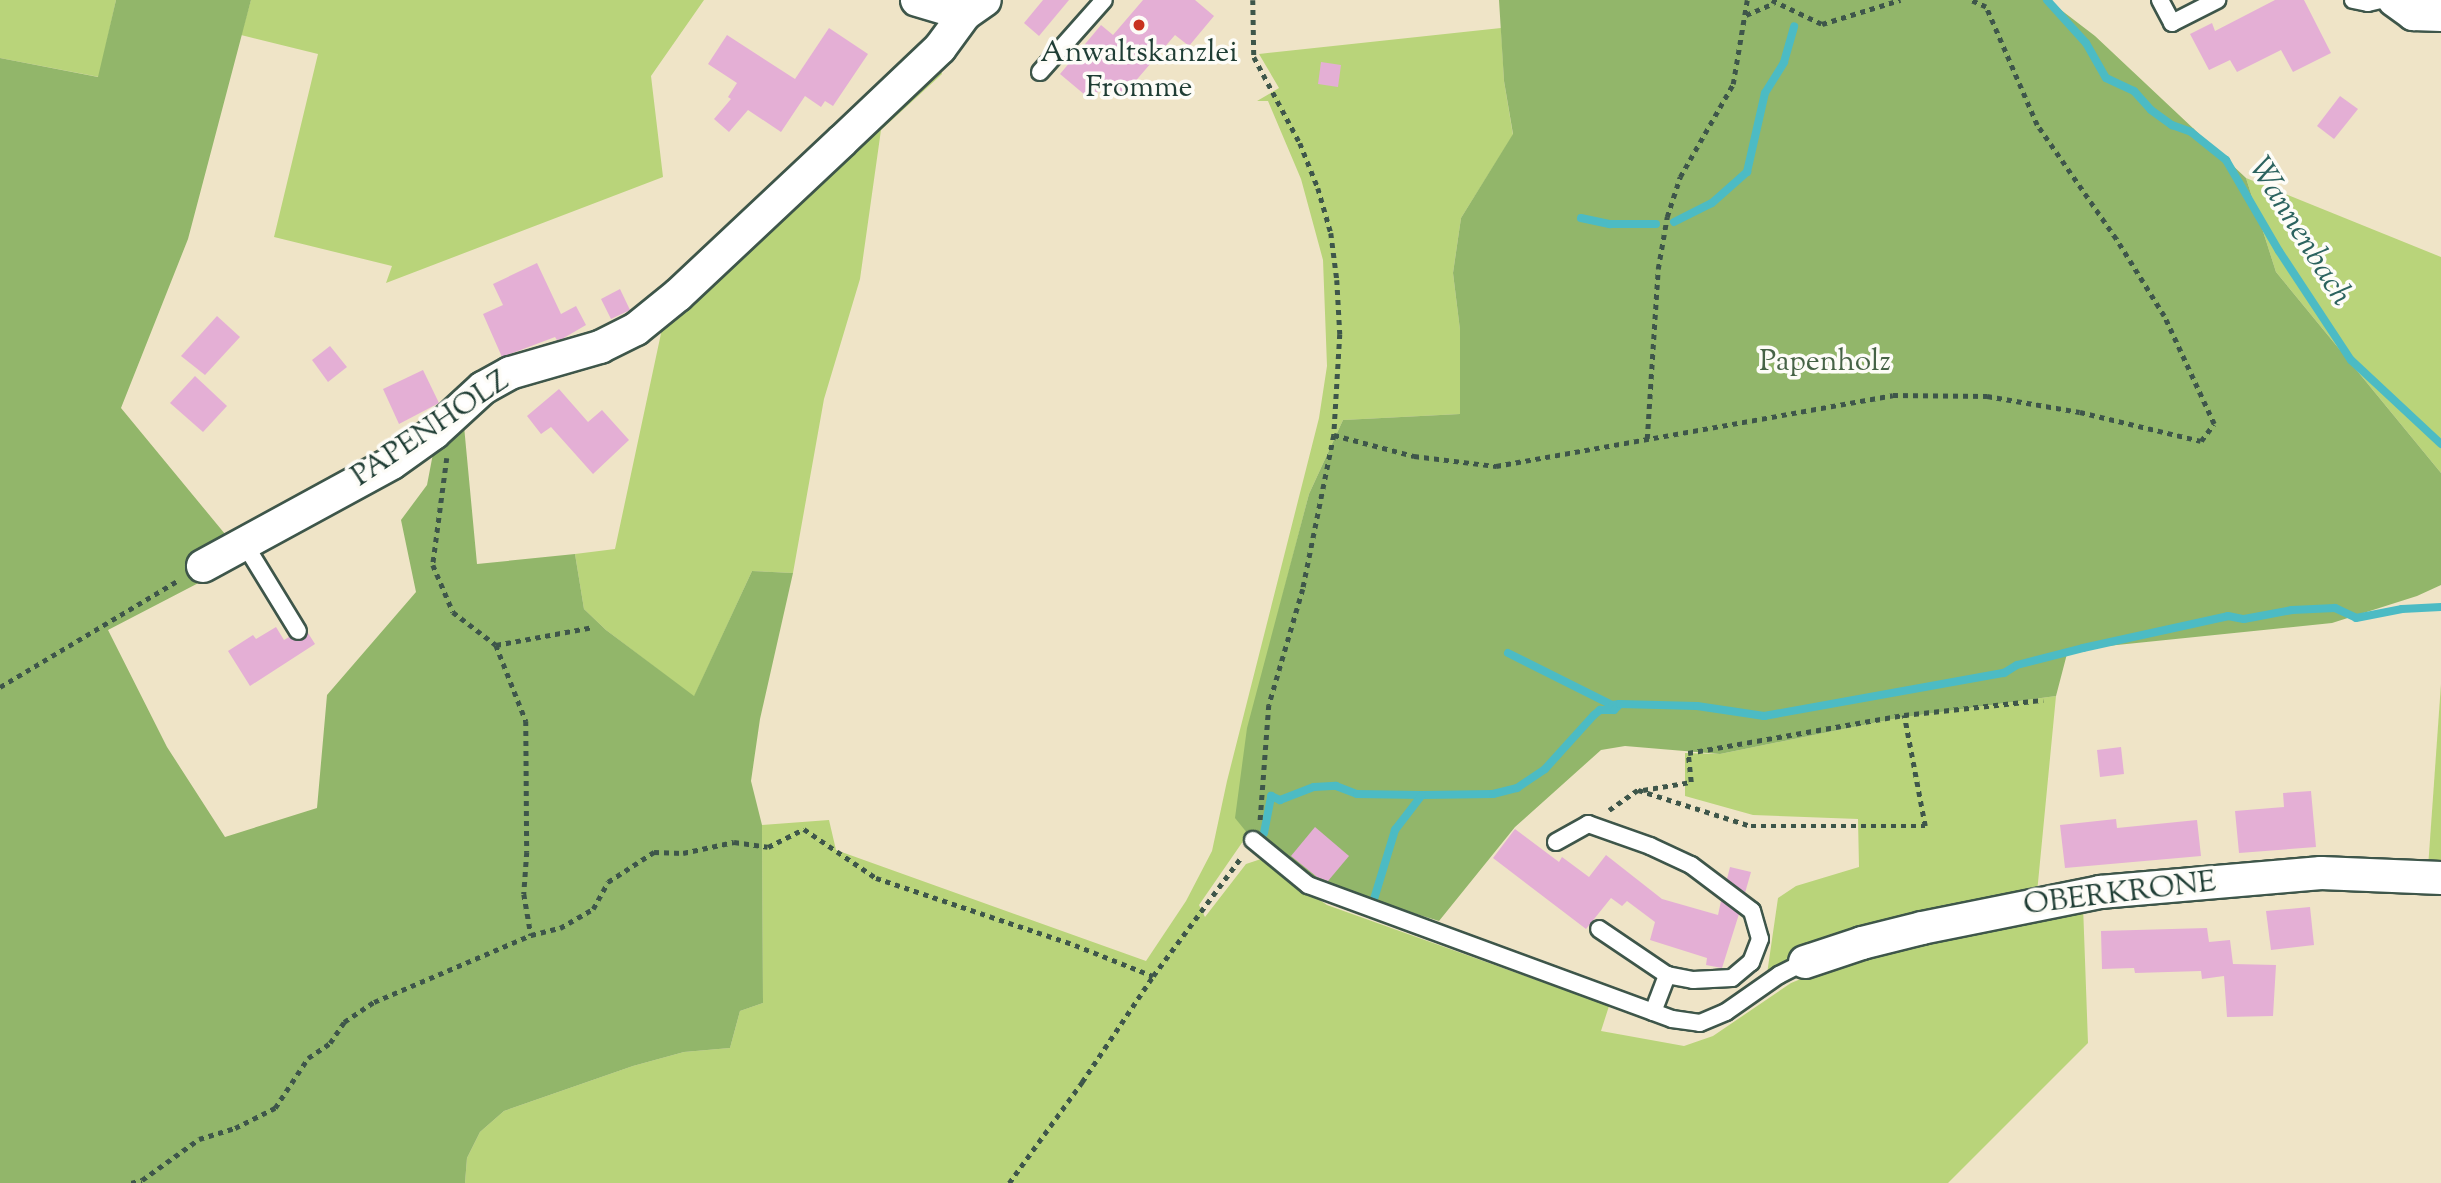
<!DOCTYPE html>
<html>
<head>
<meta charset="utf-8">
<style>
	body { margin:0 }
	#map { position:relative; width:2441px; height:1183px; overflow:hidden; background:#efe4c7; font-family:"Sorts Mill Goudy",serif }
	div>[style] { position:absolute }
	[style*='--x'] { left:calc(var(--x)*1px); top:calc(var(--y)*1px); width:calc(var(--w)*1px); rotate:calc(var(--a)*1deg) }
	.green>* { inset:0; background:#b9d47a }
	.forest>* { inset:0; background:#92b66a }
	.stream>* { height:8px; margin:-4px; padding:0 4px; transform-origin:4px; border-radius:4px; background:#4cbbc4 }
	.building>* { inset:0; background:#e4afd5 }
	.path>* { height:4.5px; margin-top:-2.25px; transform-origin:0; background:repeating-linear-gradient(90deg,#3e564a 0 5px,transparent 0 10px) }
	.roads { filter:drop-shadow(2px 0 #3e564a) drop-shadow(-2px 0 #3e564a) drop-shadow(0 2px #3e564a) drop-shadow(0 -2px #3e564a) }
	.lane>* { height:16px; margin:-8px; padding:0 8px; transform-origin:8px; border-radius:8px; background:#fff }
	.street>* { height:32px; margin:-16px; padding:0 16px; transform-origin:16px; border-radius:16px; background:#fff }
	.dots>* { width:19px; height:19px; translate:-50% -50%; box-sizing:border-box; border:4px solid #fdfcf7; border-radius:50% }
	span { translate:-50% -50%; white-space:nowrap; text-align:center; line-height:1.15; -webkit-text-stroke:7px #fdfcf7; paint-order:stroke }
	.poi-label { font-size:30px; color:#1f3d34 }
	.park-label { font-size:30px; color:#466346 }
	.street-label { font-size:30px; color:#1f3d34 }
	.water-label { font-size:32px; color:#2c635f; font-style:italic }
</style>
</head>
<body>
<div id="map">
	<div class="green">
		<div style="clip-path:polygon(0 0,116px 0,99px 77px,0 58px)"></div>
		<div style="clip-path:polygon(251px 0,704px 0,651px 76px,663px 177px,386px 283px,392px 266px,274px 237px,318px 54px,241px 35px)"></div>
		<div style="clip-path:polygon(1501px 28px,1504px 81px,1513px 135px,1461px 218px,1453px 273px,1460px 330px,1460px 414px,1343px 420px,1309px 494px,1267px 656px,1248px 834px,1199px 905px,1205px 917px,1246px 864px,1261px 859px,1327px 905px,1609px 1006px,1601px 1031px,1684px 1046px,1713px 1036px,1791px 983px,1842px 962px,2083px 905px,2088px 1043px,1948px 1183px,465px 1183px,467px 1158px,480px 1132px,504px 1111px,633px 1066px,684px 1052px,730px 1048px,740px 1011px,763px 1003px,762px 825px,829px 820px,836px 850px,1146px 961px,1186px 901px,1212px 851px,1227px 781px,1319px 418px,1327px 366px,1323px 260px,1301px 179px,1268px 101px,1257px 101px,1279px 88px,1259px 54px)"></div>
		<div style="clip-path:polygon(938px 61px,942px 74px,881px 130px,860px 279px,824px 399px,793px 573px,752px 571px,694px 697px,606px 630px,584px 609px,575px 554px,615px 549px,666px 310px)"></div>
		<div style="clip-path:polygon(2246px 178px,2441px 257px,2441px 473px,2276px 272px)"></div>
		<div style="clip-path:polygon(2441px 684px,2441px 869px,2428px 868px)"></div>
		<div style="clip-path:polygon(2056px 696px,2037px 893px,1767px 974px,1778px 898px,1796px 886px,1859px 867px,1858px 819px,1753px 815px,1685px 796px,1685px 753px,1720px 754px,1898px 718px)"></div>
	</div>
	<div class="forest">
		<div style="clip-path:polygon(116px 0,251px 0,188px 239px,121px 408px,225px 534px,218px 539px,210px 577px,108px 630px,167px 747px,225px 837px,317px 808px,327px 695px,416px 592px,401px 520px,427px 485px,435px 443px,464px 426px,477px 564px,575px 554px,584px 609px,606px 630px,694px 696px,752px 571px,793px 573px,760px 719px,751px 781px,762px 825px,763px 1003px,740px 1011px,730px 1048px,684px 1052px,633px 1066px,504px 1111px,480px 1132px,467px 1158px,465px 1183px,0 1183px,0 58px,98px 77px)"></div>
		<div style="clip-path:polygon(1499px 0,2048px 0,2095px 36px,2246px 178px,2276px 272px,2441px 473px,2441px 585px,2417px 596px,2332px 623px,2068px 650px,2056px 696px,1898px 718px,1720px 754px,1625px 746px,1601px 750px,1515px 827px,1439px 921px,1325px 886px,1248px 834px,1235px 818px,1247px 728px,1309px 494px,1343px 420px,1460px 414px,1460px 330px,1453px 273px,1461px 218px,1513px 134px,1504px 81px)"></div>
	</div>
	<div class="stream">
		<div style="--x:2047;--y:0;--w:58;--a:47.8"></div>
		<div style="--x:2086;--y:43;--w:40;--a:60.3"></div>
		<div style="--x:2106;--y:78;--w:31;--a:25"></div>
		<div style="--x:2134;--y:91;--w:25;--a:48"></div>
		<div style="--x:2151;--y:110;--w:26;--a:36"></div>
		<div style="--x:2172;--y:125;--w:20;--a:20"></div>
		<div style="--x:2191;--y:132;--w:45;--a:38.7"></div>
		<div style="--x:2226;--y:160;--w:105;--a:59.8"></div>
		<div style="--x:2279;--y:251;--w:131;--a:56.6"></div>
		<div style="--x:2351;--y:360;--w:123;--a:43"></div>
		<div style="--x:1581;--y:218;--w:30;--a:12"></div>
		<div style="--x:1610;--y:224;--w:46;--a:0"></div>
		<div style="--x:1674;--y:222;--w:42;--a:-26.6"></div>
		<div style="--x:1712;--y:203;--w:47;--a:-41.5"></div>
		<div style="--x:1747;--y:172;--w:81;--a:-77.2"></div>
		<div style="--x:1765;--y:93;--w:36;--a:-58"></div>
		<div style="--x:1784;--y:62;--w:37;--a:-74"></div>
		<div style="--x:1508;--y:653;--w:116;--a:26.6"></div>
		<div style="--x:1612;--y:705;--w:7;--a:-8"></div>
		<div style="--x:1264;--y:833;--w:38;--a:-79"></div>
		<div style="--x:1271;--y:796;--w:10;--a:24"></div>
		<div style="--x:1280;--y:800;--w:36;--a:-21"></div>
		<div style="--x:1314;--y:787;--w:22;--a:-3"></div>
		<div style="--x:1336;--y:786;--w:22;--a:21"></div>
		<div style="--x:1357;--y:794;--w:65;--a:0.9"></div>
		<div style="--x:1422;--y:795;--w:71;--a:-0.8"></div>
		<div style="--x:1493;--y:794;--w:25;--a:-14"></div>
		<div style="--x:1517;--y:788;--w:34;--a:-34"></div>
		<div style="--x:1545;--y:769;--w:73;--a:-47.8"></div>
		<div style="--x:1594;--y:715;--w:8;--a:-40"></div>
		<div style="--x:1600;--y:710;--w:14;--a:0"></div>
		<div style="--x:1614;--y:710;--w:8;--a:-45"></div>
		<div style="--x:1620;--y:704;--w:77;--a:1.5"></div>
		<div style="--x:1697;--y:706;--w:68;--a:8.5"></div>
		<div style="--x:1764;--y:716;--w:244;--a:-10.2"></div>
		<div style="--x:2004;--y:673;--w:15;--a:-32"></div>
		<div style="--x:2017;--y:665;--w:68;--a:-14.4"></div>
		<div style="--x:2083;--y:648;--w:148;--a:-12.4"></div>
		<div style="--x:2228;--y:616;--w:16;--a:11"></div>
		<div style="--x:2244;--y:619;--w:49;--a:-10.6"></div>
		<div style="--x:2292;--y:610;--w:43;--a:-2.7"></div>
		<div style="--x:2335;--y:608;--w:23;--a:25"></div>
		<div style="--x:2356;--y:618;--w:47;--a:-11.1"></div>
		<div style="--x:2402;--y:609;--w:39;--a:-3"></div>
		<div style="--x:1371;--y:909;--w:83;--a:-73.1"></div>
		<div style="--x:1395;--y:830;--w:44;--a:-52.4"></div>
	</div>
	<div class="building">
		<div style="clip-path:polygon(1043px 0,1069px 0,1039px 36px,1024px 23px)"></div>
		<div style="clip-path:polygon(1143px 0,1195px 0,1214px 16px,1189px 46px,1175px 35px,1121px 98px,1104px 84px,1091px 100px,1060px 74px,1101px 25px,1113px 35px)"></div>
		<div style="clip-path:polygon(2275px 0,2304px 0,2331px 53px,2293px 72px,2281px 50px,2237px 72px,2230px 60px,2209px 70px,2190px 34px,2212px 23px,2215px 31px)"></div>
		<div style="clip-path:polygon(829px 28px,868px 54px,833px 106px,825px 101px,821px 107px,805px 96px,781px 132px,748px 110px,729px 132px,714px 119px,731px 99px,728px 97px,737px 83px,708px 64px,727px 35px,795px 79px)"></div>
		<div style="clip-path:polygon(1321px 62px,1341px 65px,1338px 87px,1318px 84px)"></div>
		<div style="clip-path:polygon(2340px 96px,2358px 109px,2334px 139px,2317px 126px)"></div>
		<div style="clip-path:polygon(537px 263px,561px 314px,576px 306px,586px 325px,562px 339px,557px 340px,555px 337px,502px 357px,483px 314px,503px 305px,493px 284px)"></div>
		<div style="clip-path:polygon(620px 289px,630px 310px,611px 319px,601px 299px)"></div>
		<div style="clip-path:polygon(217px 316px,240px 337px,205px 375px,181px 356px)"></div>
		<div style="clip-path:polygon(330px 346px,347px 367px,328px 382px,312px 360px)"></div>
		<div style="clip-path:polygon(423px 370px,439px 403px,399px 424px,383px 389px)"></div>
		<div style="clip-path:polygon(195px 376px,227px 406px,203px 432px,170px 403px)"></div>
		<div style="clip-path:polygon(559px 389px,588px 422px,602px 410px,629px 440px,593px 474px,551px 427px,541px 434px,527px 416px)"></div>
		<div style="clip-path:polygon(276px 627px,284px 640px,289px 637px,299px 641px,308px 633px,315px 644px,250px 686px,228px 651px,253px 635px,256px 639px)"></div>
		<div style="clip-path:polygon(2121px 747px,2124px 774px,2100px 777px,2097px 750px)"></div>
		<div style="clip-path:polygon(2311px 791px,2316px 847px,2239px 853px,2235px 811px,2284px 807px,2283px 793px)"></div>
		<div style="clip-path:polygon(2116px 819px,2117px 828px,2197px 820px,2201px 856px,2065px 868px,2060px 825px)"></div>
		<div style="clip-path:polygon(1315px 827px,1349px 856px,1328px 881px,1317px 877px,1291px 856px)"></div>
		<div style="clip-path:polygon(1515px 829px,1559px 862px,1562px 857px,1589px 877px,1606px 855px,1662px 899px,1718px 915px,1721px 901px,1739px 914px,1722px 968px,1706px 965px,1707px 958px,1650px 940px,1655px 922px,1627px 901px,1622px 906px,1611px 898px,1586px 929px,1493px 858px)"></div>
		<div style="clip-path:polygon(1730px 867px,1751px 872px,1745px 893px,1727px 879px)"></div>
		<div style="clip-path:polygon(2310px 907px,2314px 945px,2271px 950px,2266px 911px)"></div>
		<div style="clip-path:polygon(2207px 928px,2209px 942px,2230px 940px,2233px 964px,2276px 965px,2273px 1016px,2227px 1017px,2224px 976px,2202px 979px,2201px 971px,2135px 973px,2134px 968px,2102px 969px,2101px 931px)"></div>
	</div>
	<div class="path">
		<div style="--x:1253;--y:0;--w:57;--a:89"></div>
		<div style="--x:1254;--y:57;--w:98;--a:61.9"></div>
		<div style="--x:1300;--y:143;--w:48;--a:68.2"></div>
		<div style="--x:1318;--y:188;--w:47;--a:73.9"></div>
		<div style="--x:1331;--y:233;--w:47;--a:82.7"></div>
		<div style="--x:1337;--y:280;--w:54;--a:86.8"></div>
		<div style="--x:1340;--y:334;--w:101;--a:93.4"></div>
		<div style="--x:1334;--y:435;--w:157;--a:101.4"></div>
		<div style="--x:1303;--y:589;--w:121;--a:106.3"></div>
		<div style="--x:1269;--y:705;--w:119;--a:94.3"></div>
		<div style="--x:1772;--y:0;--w:55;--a:25.6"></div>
		<div style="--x:1822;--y:24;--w:82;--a:-17.1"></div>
		<div style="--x:1746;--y:15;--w:30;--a:-23"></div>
		<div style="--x:1334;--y:435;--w:83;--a:14.7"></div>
		<div style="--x:1414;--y:456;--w:83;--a:7"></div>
		<div style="--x:1496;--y:466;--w:403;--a:-10.1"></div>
		<div style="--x:1893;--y:395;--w:94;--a:0.6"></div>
		<div style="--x:1987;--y:396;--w:94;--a:9.8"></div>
		<div style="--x:2080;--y:412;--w:124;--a:13.5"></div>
		<div style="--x:2201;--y:441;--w:21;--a:-53"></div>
		<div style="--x:2214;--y:424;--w:119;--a:-114.8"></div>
		<div style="--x:2164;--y:316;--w:91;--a:-121.9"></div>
		<div style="--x:2116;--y:239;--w:139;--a:-124.7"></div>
		<div style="--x:2037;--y:125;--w:129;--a:-113.4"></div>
		<div style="--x:1986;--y:7;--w:17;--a:-156"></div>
		<div style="--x:1647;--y:439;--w:170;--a:-86.3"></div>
		<div style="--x:1658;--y:269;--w:53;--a:-80.2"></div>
		<div style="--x:1667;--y:217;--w:42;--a:-72"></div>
		<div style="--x:1680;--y:177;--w:107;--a:-60.3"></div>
		<div style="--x:1733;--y:84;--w:85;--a:-80.5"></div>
		<div style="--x:447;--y:458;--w:108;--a:97.5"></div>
		<div style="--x:433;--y:565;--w:51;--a:66.9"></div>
		<div style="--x:453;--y:612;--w:54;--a:37.5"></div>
		<div style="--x:496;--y:645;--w:82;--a:68.5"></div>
		<div style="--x:526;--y:721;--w:131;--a:89.6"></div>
		<div style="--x:527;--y:852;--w:42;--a:94.1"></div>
		<div style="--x:524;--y:894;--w:42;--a:80.3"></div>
		<div style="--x:496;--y:645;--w:99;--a:-10.5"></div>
		<div style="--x:0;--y:687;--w:209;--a:-30.9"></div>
		<div style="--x:1643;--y:790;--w:49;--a:-9.5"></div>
		<div style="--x:1691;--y:782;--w:29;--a:-96"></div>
		<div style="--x:1688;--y:753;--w:219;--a:-10"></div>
		<div style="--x:1609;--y:810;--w:35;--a:-35"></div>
		<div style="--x:1638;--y:790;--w:119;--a:17.7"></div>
		<div style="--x:1751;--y:826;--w:174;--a:0"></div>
		<div style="--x:1925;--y:826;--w:113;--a:-100.7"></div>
		<div style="--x:1904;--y:715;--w:140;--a:-6.2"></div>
		<div style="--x:131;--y:1183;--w:11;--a:-15"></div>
		<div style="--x:142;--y:1180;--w:70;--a:-35.7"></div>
		<div style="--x:199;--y:1139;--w:38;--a:-17"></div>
		<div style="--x:235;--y:1128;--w:45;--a:-26.6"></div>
		<div style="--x:275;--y:1108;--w:60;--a:-56.6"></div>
		<div style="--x:308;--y:1058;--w:27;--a:-34"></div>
		<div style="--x:330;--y:1043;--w:25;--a:-56"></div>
		<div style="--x:344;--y:1022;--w:36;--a:-34"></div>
		<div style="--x:374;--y:1002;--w:171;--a:-23.1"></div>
		<div style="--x:531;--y:935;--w:30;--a:-14"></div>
		<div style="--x:560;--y:928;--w:38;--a:-30"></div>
		<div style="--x:593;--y:909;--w:31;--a:-61"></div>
		<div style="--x:608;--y:882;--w:55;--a:-33.1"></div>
		<div style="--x:654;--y:852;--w:29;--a:2"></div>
		<div style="--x:683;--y:853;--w:52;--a:-12.2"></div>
		<div style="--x:734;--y:842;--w:34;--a:8"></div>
		<div style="--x:768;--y:847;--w:40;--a:-26.6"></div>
		<div style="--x:804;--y:829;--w:87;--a:34.2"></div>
		<div style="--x:876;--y:878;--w:210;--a:18.6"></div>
		<div style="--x:1075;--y:945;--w:84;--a:21.7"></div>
		<div style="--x:1009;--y:1183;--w:125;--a:-54.1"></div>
		<div style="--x:1082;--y:1082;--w:128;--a:-56.2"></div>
		<div style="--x:1153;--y:976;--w:149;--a:-53.4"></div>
	</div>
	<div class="roads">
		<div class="lane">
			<div style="--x:2160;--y:0;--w:26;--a:62"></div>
			<div style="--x:2172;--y:23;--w:51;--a:-27.1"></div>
			<div style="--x:2353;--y:0;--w:15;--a:11"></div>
			<div style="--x:2368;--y:3;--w:13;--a:-13"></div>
			<div style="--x:1040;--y:72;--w:96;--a:-48.4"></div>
			<div style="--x:244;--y:543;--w:103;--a:58.5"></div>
			<div style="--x:1253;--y:840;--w:71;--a:39.3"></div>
			<div style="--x:1308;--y:885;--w:388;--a:20.2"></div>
			<div style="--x:1672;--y:1019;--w:28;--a:8"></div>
			<div style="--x:1700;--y:1023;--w:28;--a:-23"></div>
			<div style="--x:1726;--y:1012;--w:65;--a:-34.9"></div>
			<div style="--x:1779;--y:975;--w:29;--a:-27"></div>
			<div style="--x:1556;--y:842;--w:37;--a:-29"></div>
			<div style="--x:1588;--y:824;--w:66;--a:19.5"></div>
			<div style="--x:1650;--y:846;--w:45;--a:24.9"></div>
			<div style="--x:1691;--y:865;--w:76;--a:37"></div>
			<div style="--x:1752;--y:911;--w:29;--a:74"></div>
			<div style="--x:1760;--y:939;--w:25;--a:111"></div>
			<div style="--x:1751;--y:962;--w:25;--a:140"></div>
			<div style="--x:1732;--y:978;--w:39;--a:177"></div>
			<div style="--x:1693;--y:980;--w:26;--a:-169"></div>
			<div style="--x:1667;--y:975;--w:82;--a:-145.9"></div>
			<div style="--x:1653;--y:1012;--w:40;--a:-69"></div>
		</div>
		<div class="street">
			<div style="--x:917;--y:0;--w:50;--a:16.3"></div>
			<div style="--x:2394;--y:0;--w:24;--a:36"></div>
			<div style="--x:2413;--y:14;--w:28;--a:2"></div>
			<div style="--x:203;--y:566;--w:215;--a:-28.6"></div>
			<div style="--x:392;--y:463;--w:52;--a:-35.5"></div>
			<div style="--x:434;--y:433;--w:67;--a:-42.6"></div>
			<div style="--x:483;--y:388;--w:31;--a:-29"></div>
			<div style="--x:510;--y:373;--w:94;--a:-16.1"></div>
			<div style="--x:600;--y:347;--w:40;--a:-26.6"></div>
			<div style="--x:636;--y:329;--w:54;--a:-39"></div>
			<div style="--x:678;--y:295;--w:225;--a:-43.2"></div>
			<div style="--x:842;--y:141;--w:135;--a:-43.5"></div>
			<div style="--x:940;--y:48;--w:42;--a:-53.7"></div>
			<div style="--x:965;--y:14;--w:24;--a:-35"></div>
			<div style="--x:1805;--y:962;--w:60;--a:-18.4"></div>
			<div style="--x:1862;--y:943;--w:62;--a:-14"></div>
			<div style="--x:1922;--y:928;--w:182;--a:-11.4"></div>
			<div style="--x:2100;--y:892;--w:222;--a:-4.9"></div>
			<div style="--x:2321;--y:873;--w:120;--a:2.4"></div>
		</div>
	</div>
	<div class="dots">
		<div style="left:1139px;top:25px;background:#c8321e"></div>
	</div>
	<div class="poi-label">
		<span style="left:1139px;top:71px">Anwaltskanzlei<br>Fromme</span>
	</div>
	<div class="park-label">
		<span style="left:1825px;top:363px">Papenholz</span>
	</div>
	<div class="street-label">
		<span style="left:431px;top:430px;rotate:-34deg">PAPENHOLZ</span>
		<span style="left:2120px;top:895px;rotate:-7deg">OBERKRONE</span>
	</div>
	<div class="water-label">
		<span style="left:2299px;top:232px;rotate:58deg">Wannenbach</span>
	</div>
</div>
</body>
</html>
